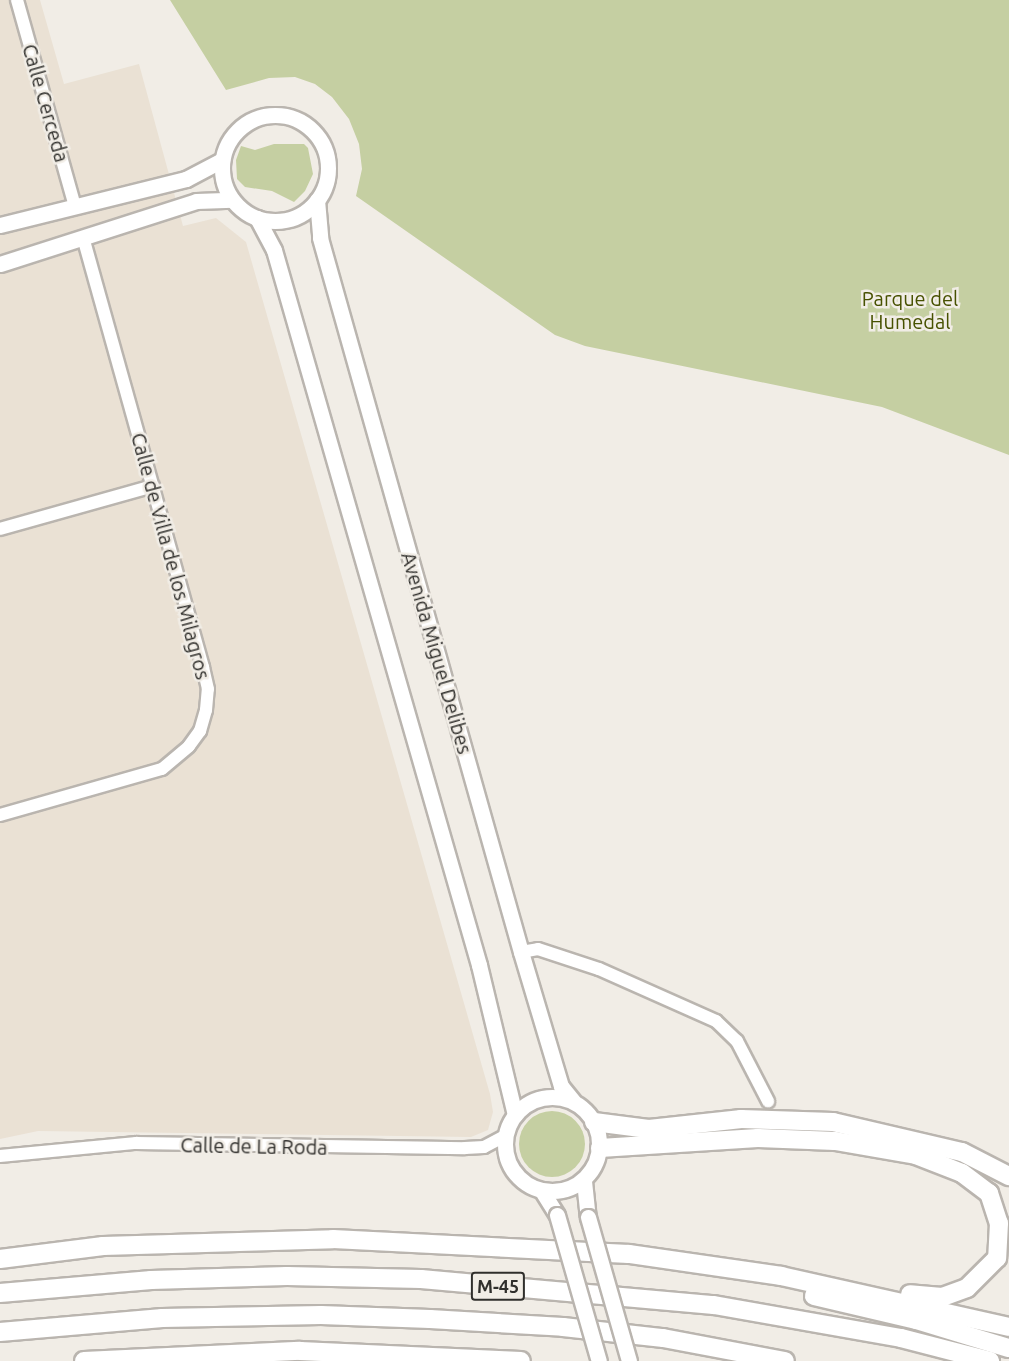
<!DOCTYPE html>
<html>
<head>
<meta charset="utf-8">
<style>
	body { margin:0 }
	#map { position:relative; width:1009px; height:1361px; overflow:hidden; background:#f1ede6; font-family:Ubuntu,sans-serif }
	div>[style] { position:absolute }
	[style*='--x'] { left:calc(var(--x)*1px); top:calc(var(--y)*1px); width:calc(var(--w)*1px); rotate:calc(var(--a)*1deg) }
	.built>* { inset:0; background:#eae1d4 }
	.green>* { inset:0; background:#c5cfa2 }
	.round { border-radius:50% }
	.roads { filter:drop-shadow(2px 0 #bab5af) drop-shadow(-2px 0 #bab5af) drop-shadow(0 2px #bab5af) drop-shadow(0 -2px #bab5af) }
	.minor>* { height:12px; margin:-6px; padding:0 6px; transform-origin:6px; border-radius:6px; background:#fff }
	.major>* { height:15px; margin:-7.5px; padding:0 7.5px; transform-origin:7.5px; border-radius:7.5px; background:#fff }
	.major>.ring { margin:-7.5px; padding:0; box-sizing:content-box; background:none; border:15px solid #fff; border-radius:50% }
	.highway>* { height:18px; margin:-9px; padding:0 9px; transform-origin:9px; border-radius:9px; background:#fff }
	.bridges { filter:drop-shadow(2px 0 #bab5af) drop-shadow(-2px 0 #bab5af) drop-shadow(0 2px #bab5af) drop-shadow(0 -2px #bab5af) }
	.major-bridge>* { height:15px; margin:-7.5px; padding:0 7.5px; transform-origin:7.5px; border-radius:7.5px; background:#fff }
	span { translate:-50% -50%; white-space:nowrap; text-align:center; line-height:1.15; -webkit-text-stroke:5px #f1ede6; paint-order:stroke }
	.shield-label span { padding:2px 4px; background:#f1ede6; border:2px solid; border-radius:4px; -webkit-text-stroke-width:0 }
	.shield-label { font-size:18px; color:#302f2c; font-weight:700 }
	.street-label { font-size:20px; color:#302f2c }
	.park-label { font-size:20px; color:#475100 }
</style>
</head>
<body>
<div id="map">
	<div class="built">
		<div style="clip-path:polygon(0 0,40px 0,64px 84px,139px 64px,183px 226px,216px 218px,246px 242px,490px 1094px,493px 1112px,488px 1130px,471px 1137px,38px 1131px,0 1139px)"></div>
	</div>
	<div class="green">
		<div style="clip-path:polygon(170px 0,1009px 0,1009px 455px,882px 407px,585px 346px,555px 335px,356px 196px,362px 169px,359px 144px,349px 119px,332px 97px,315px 84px,295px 77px,269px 78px,226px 90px)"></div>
		<div style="clip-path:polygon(274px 144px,304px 144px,308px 148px,313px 174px,305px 191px,294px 202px,272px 191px,245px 187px,237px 179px,236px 160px,241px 146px,255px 150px)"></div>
		<div class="round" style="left:519px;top:1111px;width:66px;height:66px"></div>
	</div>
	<div class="roads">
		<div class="minor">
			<div style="--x:17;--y:0;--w:214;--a:74.3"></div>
			<div style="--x:0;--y:529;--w:159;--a:-15.7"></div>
			<div style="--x:0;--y:815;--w:168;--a:-15.9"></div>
			<div style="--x:162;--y:769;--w:35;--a:-40"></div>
			<div style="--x:189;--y:746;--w:19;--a:-54"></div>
			<div style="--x:200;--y:731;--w:22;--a:-74"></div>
			<div style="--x:206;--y:710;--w:21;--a:-85"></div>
			<div style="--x:208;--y:689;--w:23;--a:-103"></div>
			<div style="--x:203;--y:667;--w:446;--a:-105.6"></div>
			<div style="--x:521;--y:952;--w:17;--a:-10"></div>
			<div style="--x:538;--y:949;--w:64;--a:18.2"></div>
			<div style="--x:599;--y:969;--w:128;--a:24"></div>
			<div style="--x:716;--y:1021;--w:29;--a:44"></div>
			<div style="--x:737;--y:1041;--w:68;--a:62.7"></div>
			<div style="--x:0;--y:1156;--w:137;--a:-5.5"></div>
			<div style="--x:136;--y:1143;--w:329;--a:0.9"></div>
			<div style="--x:465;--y:1148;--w:19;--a:-3"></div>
			<div style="--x:484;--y:1147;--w:24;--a:-28"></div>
		</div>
		<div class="major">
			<div class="ring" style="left:222px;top:115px;width:91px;height:91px"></div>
			<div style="--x:317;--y:200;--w:38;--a:85"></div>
			<div style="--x:320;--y:238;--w:742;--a:74.28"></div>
			<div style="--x:521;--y:952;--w:140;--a:73.4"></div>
			<div style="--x:561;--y:1086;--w:19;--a:51"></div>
			<div style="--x:257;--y:218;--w:36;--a:62"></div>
			<div style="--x:274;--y:250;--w:744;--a:74"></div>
			<div style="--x:479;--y:965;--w:154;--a:76.5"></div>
			<div style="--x:0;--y:225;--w:192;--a:-13.9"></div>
			<div style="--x:186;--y:179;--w:41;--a:-27.8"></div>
			<div style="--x:0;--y:264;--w:206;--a:-17.8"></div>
			<div style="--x:196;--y:201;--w:36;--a:-2"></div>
			<div class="ring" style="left:505px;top:1097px;width:79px;height:79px"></div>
			<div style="--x:584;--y:1181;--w:36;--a:84"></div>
			<div style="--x:542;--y:1191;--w:28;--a:58"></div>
		</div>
		<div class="highway">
			<div style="--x:594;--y:1122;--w:55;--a:7.3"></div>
			<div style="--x:649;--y:1129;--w:93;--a:-6.2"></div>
			<div style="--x:741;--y:1119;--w:92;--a:1.9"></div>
			<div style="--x:833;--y:1122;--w:132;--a:13.1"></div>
			<div style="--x:962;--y:1152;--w:53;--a:27.1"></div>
			<div style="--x:600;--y:1148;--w:158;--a:-3.6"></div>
			<div style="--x:758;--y:1138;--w:77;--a:2.2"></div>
			<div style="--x:835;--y:1141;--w:82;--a:9.8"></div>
			<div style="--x:916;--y:1155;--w:49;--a:21.4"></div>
			<div style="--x:962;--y:1173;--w:34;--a:37"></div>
			<div style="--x:989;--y:1193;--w:32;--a:72"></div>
			<div style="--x:999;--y:1223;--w:35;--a:93"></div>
			<div style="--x:997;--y:1258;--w:42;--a:135"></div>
			<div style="--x:967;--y:1288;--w:27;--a:160"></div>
			<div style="--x:942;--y:1297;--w:32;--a:-175"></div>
			<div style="--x:0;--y:1259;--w:104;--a:-7.2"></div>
			<div style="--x:103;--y:1246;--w:230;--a:-1.7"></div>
			<div style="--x:333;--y:1239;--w:296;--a:2.9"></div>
			<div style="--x:629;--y:1254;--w:154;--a:8.2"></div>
			<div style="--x:781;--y:1276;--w:234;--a:12.6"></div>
			<div style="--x:0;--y:1293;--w:152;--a:-4.9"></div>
			<div style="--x:151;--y:1280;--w:136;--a:-1.7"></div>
			<div style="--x:287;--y:1276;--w:134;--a:1.3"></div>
			<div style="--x:421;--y:1279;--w:294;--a:5.1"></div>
			<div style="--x:714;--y:1305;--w:190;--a:10"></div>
			<div style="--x:901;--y:1338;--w:92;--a:14.5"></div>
			<div style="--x:814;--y:1296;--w:105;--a:13.2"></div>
			<div style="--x:916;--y:1320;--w:97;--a:16.8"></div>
			<div style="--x:0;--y:1332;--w:163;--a:-4.9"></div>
			<div style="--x:162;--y:1318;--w:159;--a:-1.1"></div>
			<div style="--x:321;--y:1315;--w:109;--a:2.1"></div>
			<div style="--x:430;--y:1319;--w:133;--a:3.4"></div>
			<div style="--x:563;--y:1327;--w:101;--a:6.3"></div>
			<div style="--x:663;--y:1338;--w:124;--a:10.7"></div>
			<div style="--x:84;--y:1361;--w:216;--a:-2.7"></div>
			<div style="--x:300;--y:1351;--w:221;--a:2.6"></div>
		</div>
	</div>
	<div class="bridges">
		<div class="major-bridge">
			<div style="--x:557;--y:1215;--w:152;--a:74"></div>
			<div style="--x:588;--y:1217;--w:150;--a:74.1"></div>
		</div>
	</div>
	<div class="shield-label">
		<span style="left:498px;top:1286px">M-45</span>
	</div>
	<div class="street-label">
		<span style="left:46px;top:103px;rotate:74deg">Calle Cerceda</span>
		<span style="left:171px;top:556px;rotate:75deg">Calle de Villa de los Milagros</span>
		<span style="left:437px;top:653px;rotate:74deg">Avenida Miguel Delibes</span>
		<span style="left:254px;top:1146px;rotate:1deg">Calle de La Roda</span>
	</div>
	<div class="park-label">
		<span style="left:910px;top:310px">Parque del<br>Humedal</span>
	</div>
</div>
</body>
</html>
